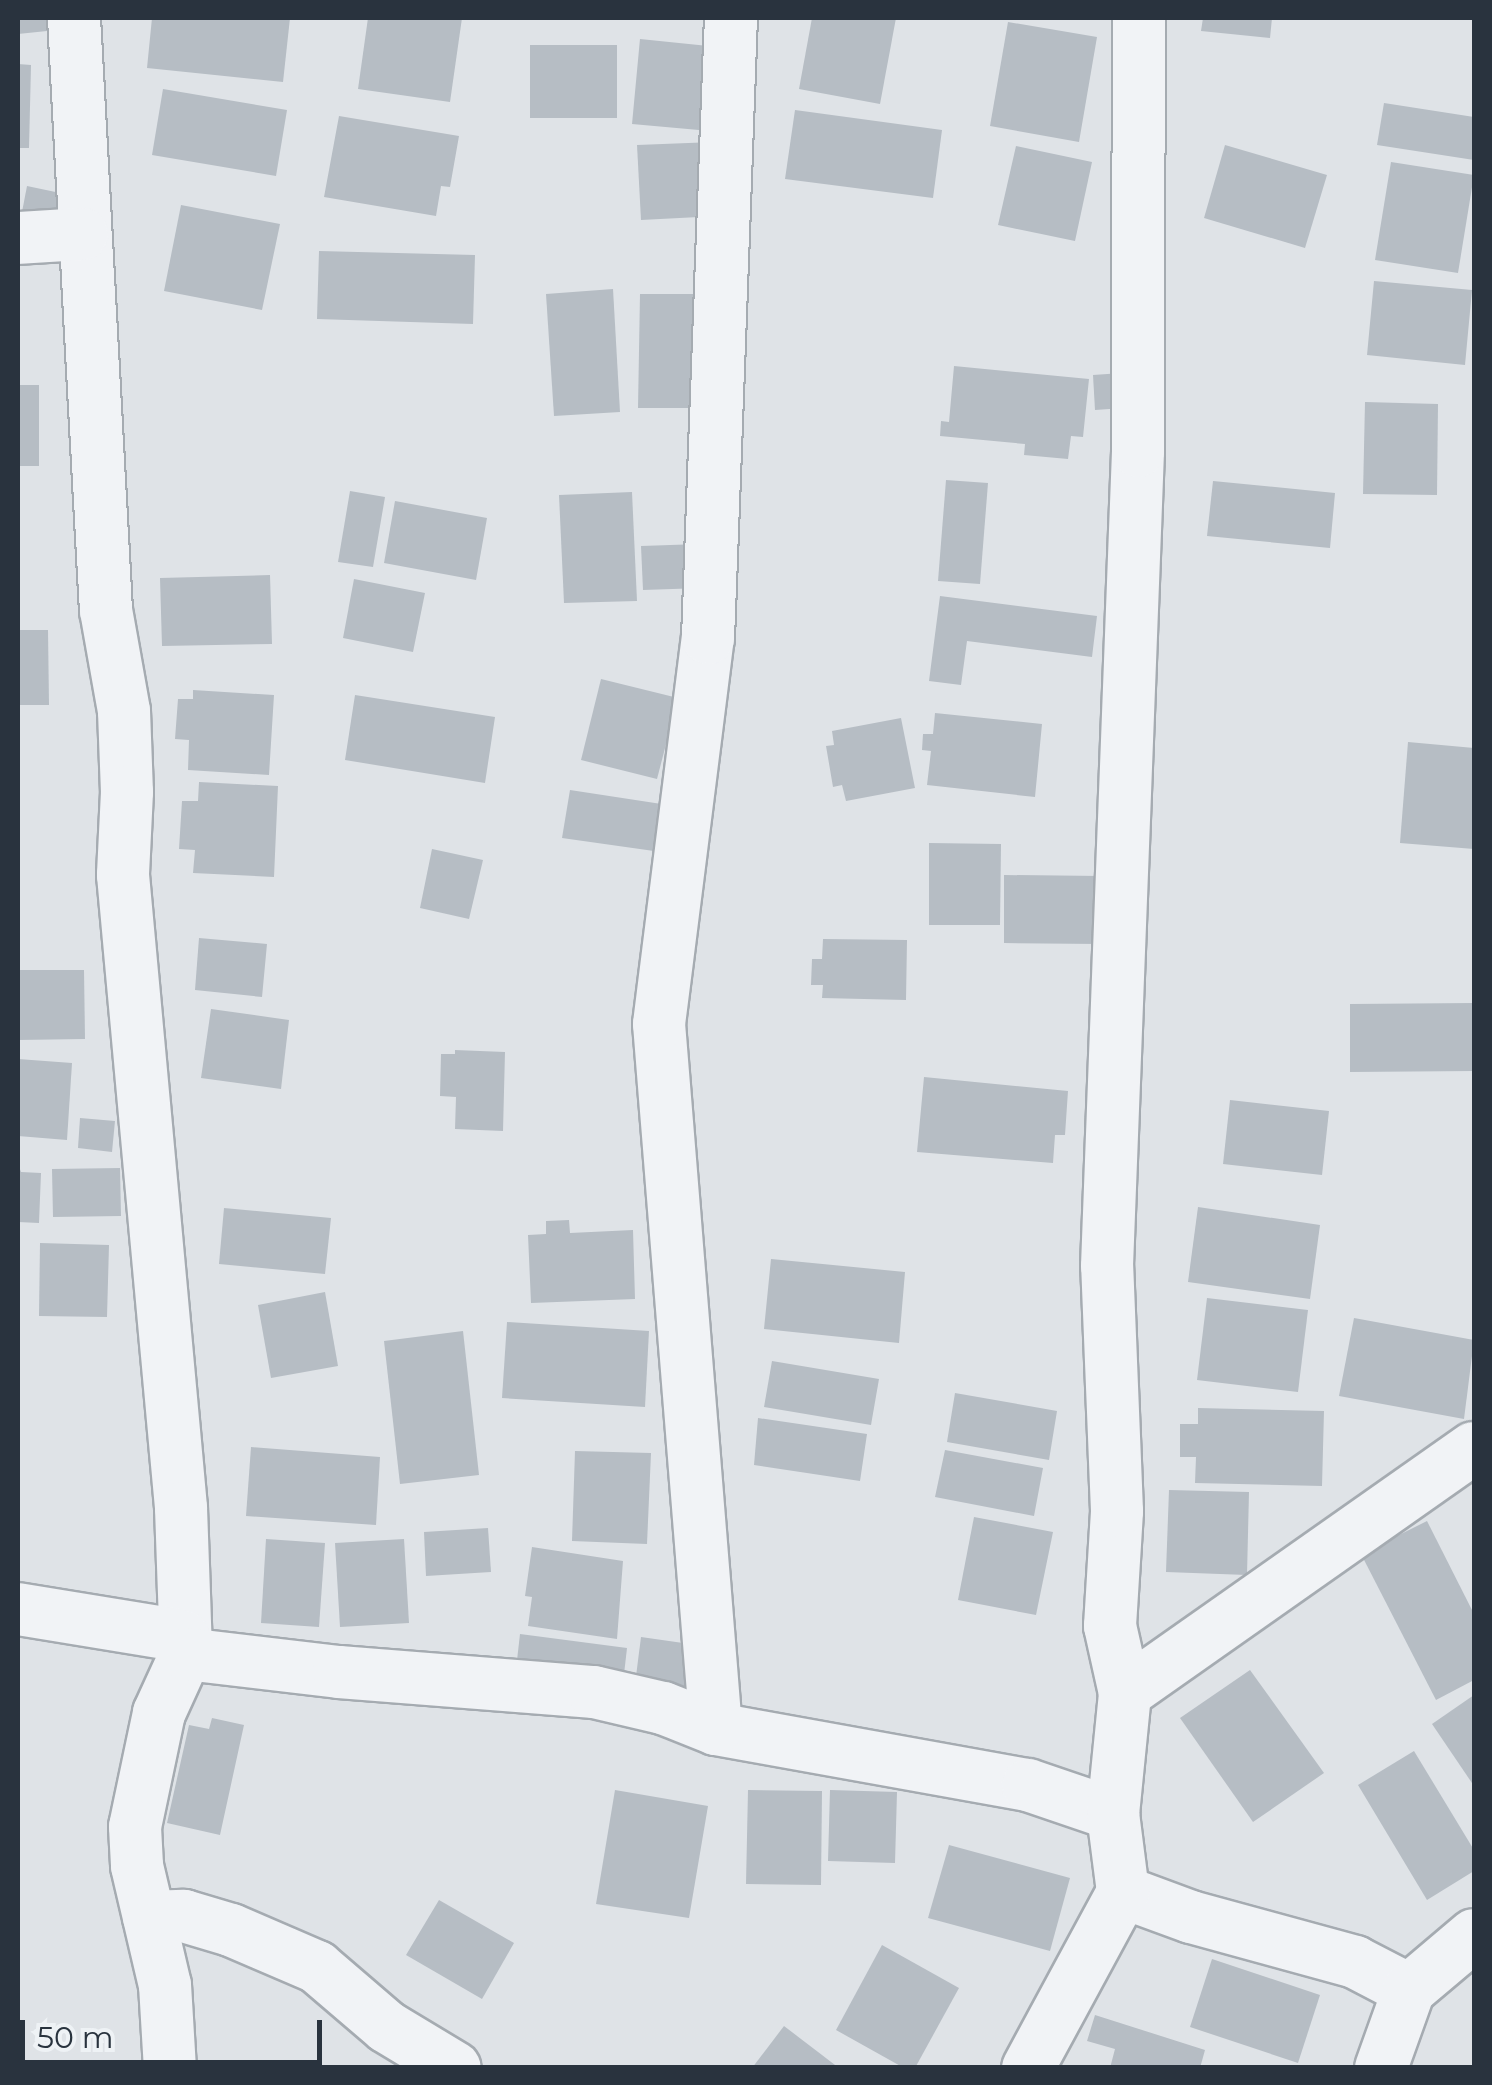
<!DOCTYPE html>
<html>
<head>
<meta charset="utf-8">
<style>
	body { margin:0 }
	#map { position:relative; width:1492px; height:2085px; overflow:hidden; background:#dfe3e7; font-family:Montserrat,sans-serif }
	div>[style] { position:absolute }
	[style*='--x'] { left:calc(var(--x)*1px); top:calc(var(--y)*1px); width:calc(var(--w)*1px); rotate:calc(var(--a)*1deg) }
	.building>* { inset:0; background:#b6bdc4 }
	.roads { filter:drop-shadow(2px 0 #a5abb1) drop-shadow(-2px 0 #a5abb1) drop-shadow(0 2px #a5abb1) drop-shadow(0 -2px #a5abb1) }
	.minor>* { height:52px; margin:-26px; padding:0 26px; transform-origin:26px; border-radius:26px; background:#f1f3f6 }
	span { translate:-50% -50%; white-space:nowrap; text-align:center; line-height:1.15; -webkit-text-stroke:8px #eef2f5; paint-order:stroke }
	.frame { position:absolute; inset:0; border:20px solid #29333e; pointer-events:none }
	.scale { position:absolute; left:20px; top:2020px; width:302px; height:45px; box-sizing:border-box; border:5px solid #29333e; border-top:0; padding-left:12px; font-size:30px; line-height:35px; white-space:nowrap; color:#29333e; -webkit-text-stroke:8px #eef2f5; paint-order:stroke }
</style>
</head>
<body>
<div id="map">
	<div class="building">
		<div style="clip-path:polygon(18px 18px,46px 18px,47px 31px,18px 34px)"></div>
		<div style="clip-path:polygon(152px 18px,290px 18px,283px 82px,147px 68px)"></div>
		<div style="clip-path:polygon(368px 18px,462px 18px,450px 102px,358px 89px)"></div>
		<div style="clip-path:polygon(812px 18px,896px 18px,880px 104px,799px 89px)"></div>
		<div style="clip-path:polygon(1203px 18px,1272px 18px,1270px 38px,1201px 31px)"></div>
		<div style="clip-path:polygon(1008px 22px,1097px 37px,1079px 142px,990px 126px)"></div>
		<div style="clip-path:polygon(640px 39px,718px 47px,710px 131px,632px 124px)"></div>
		<div style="clip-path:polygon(530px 45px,617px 45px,617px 118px,530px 118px)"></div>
		<div style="clip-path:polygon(18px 64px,31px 65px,29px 148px,18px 148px)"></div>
		<div style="clip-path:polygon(163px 89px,287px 110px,276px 176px,152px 155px)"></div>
		<div style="clip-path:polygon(1384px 103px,1474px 117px,1474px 160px,1377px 145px)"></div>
		<div style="clip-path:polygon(795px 110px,942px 130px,933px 198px,785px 179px)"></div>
		<div style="clip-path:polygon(339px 116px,459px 136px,450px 187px,441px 186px,436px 216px,324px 197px)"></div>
		<div style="clip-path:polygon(714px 142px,718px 216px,641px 220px,637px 145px)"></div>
		<div style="clip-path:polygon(1225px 145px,1327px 175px,1305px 248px,1204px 218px)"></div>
		<div style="clip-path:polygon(1016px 146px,1092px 162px,1075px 241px,998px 225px)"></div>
		<div style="clip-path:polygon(1391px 162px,1474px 175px,1458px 273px,1375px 260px)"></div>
		<div style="clip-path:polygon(27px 186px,65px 194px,60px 219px,22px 212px)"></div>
		<div style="clip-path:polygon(181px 205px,280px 224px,262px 310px,164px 291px)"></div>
		<div style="clip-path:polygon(319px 251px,475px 255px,473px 324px,317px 319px)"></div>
		<div style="clip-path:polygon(1374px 281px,1472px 290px,1465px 365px,1367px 355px)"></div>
		<div style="clip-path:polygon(613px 289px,620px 412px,554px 416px,546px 294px)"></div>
		<div style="clip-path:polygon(640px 294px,708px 294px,707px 408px,638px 408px)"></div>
		<div style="clip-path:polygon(954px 366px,1089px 379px,1083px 437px,1071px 436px,1068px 459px,1024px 455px,1025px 444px,940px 436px,941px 421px,949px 422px)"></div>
		<div style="clip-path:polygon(1122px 373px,1124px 408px,1095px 410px,1093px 375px)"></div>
		<div style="clip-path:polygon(18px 385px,39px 385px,39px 466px,18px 466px)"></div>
		<div style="clip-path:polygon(1365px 402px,1438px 404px,1437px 495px,1363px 494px)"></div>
		<div style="clip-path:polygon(946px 480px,988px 483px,980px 584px,938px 581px)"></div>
		<div style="clip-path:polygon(1213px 481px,1335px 493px,1330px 548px,1207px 536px)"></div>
		<div style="clip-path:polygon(350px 491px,385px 497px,373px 567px,338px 562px)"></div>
		<div style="clip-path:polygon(632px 492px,637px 601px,564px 603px,559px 495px)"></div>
		<div style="clip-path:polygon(395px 501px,487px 518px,476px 580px,384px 563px)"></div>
		<div style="clip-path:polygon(700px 544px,702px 588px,643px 590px,641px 546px)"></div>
		<div style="clip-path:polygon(270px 575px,272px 644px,162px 646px,160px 578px)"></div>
		<div style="clip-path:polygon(354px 579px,425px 593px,413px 652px,343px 638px)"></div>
		<div style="clip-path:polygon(940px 596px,1097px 616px,1092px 657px,967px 641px,961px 685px,929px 681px)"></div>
		<div style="clip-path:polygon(18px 630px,48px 630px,49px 705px,18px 705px)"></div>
		<div style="clip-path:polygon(601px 679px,678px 698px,657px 779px,581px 760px)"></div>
		<div style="clip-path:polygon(193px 690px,274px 695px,269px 775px,188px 770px,189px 740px,175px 739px,178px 699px,193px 699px)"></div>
		<div style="clip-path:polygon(355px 695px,495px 717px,485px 783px,345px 760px)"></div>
		<div style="clip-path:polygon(935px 713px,1042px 724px,1035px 797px,927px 785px,931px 751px,922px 750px,923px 734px,933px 734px)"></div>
		<div style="clip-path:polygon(901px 718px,915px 788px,846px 801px,842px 785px,833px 787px,826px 746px,834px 745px,832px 731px)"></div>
		<div style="clip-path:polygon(1408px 742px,1474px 748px,1474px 849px,1400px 843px)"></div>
		<div style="clip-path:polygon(199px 782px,278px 786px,274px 877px,193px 873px,195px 850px,179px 849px,182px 801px,198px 801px)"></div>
		<div style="clip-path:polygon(570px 790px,668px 805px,661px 852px,562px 838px)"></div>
		<div style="clip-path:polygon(929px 843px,1001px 844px,1000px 925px,929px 925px)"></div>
		<div style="clip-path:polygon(432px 849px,483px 860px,469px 919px,420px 908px)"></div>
		<div style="clip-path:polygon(1004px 875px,1101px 876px,1100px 944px,1004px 943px)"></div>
		<div style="clip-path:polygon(199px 938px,267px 944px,262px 997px,195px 990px)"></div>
		<div style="clip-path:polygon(823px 939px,907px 940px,906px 1000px,822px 998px,823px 985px,811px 985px,812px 959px,822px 959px)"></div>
		<div style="clip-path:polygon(18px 970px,84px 970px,85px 1039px,18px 1040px)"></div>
		<div style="clip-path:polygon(1474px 1003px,1474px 1071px,1350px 1072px,1350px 1004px)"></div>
		<div style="clip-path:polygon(211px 1009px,289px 1020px,281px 1089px,201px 1078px)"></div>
		<div style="clip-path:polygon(455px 1050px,505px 1052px,503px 1131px,455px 1129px,456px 1097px,440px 1096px,441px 1054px,455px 1054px)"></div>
		<div style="clip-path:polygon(18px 1059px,72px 1063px,67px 1140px,18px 1136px)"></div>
		<div style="clip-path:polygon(924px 1077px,1068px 1091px,1065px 1135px,1055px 1135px,1053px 1163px,917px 1152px)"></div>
		<div style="clip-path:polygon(1230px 1100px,1329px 1111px,1322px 1175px,1223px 1164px)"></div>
		<div style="clip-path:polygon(80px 1118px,115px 1121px,112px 1152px,78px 1148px)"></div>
		<div style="clip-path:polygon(18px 1164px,21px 1172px,41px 1173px,39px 1223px,18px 1222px)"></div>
		<div style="clip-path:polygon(120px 1168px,121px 1216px,53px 1217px,52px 1169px)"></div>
		<div style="clip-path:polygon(1198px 1207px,1320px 1225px,1310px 1299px,1188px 1282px)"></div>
		<div style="clip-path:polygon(224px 1208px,331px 1218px,325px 1274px,219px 1264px)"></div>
		<div style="clip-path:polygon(569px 1220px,570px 1233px,633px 1230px,635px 1299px,531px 1303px,528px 1235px,546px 1234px,546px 1221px)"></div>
		<div style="clip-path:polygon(40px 1243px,109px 1245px,107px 1317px,39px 1316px)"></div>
		<div style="clip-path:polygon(771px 1259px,905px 1272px,899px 1343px,764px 1329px)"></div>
		<div style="clip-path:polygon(325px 1292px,338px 1366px,271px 1378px,258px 1305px)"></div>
		<div style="clip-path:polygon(1207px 1298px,1308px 1310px,1298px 1392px,1197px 1380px)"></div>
		<div style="clip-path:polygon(1354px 1318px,1474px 1340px,1464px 1419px,1339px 1396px)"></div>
		<div style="clip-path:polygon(507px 1322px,649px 1331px,645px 1407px,502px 1398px)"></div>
		<div style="clip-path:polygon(463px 1331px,479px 1475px,400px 1484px,384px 1341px)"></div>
		<div style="clip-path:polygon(772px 1361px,879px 1379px,871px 1425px,764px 1407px)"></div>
		<div style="clip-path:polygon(955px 1393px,1057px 1411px,1049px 1460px,947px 1442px)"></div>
		<div style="clip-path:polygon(1198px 1408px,1324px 1411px,1322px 1486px,1195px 1483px,1196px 1457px,1180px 1457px,1180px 1424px,1198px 1424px)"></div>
		<div style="clip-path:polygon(758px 1418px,867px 1434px,860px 1481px,754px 1465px)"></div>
		<div style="clip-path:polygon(251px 1447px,380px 1457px,376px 1525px,246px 1516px)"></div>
		<div style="clip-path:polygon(945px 1450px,1043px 1468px,1034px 1516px,935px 1497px)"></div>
		<div style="clip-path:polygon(575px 1451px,651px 1453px,647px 1544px,572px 1541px)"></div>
		<div style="clip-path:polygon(1169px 1490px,1249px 1492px,1247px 1575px,1166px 1572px)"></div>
		<div style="clip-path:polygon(974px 1517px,1053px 1532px,1036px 1615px,958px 1600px)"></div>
		<div style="clip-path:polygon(1427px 1521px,1474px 1614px,1474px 1680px,1436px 1700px,1361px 1554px)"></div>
		<div style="clip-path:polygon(488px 1528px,491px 1572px,426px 1576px,424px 1532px)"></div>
		<div style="clip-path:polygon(266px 1539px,325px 1543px,319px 1627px,261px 1623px)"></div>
		<div style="clip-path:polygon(404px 1539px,409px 1623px,340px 1627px,335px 1543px)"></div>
		<div style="clip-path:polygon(532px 1547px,623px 1561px,617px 1639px,528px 1626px,532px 1597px,525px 1596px)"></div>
		<div style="clip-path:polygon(520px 1634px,627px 1648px,623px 1683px,516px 1669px)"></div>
		<div style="clip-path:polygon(641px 1637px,697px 1645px,691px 1691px,635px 1684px)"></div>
		<div style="clip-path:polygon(1250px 1670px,1324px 1773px,1253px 1822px,1180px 1718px)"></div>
		<div style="clip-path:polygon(1474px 1695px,1474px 1786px,1432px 1724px)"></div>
		<div style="clip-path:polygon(212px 1718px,244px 1725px,220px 1835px,167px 1823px,189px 1725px,209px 1729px)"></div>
		<div style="clip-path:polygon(1414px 1751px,1474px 1850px,1474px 1871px,1427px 1900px,1358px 1785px)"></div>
		<div style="clip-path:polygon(615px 1790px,708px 1806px,689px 1918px,596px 1904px)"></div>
		<div style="clip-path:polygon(748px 1790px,822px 1791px,821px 1885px,746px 1884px)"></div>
		<div style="clip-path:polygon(830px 1790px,897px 1792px,895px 1863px,828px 1861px)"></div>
		<div style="clip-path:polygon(949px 1845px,1070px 1878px,1050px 1951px,928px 1918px)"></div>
		<div style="clip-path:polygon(439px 1900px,514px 1943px,482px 1999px,406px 1955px)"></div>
		<div style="clip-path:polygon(882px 1945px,959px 1988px,915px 2068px,904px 2068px,836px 2030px)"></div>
		<div style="clip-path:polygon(1212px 1959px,1320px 1995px,1298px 2063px,1190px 2027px)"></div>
		<div style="clip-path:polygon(1095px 2015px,1205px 2050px,1200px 2068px,1110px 2068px,1115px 2049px,1087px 2041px)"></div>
		<div style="clip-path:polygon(784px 2026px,839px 2068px,752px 2068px)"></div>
	</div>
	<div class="roads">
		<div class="minor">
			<div style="--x:74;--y:18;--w:593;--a:86.91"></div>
			<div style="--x:106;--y:610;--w:103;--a:79.9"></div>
			<div style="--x:124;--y:711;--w:81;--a:87.9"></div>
			<div style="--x:127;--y:792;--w:83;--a:92.8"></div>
			<div style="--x:123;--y:875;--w:636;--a:84.76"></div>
			<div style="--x:181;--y:1508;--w:146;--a:88"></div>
			<div style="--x:186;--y:1654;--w:65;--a:114.6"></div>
			<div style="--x:159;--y:1713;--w:116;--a:101.9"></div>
			<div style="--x:135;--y:1827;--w:39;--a:87"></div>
			<div style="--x:137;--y:1866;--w:122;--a:76.8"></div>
			<div style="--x:165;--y:1985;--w:83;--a:86.6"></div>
			<div style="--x:18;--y:238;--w:64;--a:-3.6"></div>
			<div style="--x:18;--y:1609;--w:167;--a:9.3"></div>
			<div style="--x:186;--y:1654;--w:154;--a:6.7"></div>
			<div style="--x:339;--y:1672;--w:256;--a:4.5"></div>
			<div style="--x:594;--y:1692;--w:71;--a:13.1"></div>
			<div style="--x:663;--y:1708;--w:57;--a:21.6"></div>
			<div style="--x:716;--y:1729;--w:317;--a:10.2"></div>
			<div style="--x:1028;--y:1785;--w:90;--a:18.8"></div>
			<div style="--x:1125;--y:1693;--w:426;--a:-35.1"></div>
			<div style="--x:716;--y:1729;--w:707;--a:-94.62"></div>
			<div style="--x:659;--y:1024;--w:389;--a:-82.8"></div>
			<div style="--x:708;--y:638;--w:620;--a:-87.88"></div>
			<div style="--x:1123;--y:1892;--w:72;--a:20.2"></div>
			<div style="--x:1191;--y:1917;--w:170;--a:15.3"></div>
			<div style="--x:1355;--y:1962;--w:61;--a:27.4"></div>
			<div style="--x:149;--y:1917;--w:35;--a:-2"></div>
			<div style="--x:184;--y:1916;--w:49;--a:16.6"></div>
			<div style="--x:231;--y:1930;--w:94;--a:23.3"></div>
			<div style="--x:317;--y:1967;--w:92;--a:40.6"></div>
			<div style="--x:387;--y:2027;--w:79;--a:31.1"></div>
			<div style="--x:1028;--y:2068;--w:200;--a:-61.6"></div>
			<div style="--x:1123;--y:1892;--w:79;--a:-97.3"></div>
			<div style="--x:1113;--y:1814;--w:122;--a:-84.3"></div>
			<div style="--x:1125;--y:1693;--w:69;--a:-102.6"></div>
			<div style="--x:1110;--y:1626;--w:115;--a:-86.5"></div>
			<div style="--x:1117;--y:1511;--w:245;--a:-92.3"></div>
			<div style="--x:1107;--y:1266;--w:816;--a:-87.82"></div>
			<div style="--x:1138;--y:451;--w:433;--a:-89.9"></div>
			<div style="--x:1381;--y:2068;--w:83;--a:-70.3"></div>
			<div style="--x:1409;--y:1990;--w:85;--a:-40.2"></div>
		</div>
	</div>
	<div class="frame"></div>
	<div class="scale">50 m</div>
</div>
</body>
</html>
